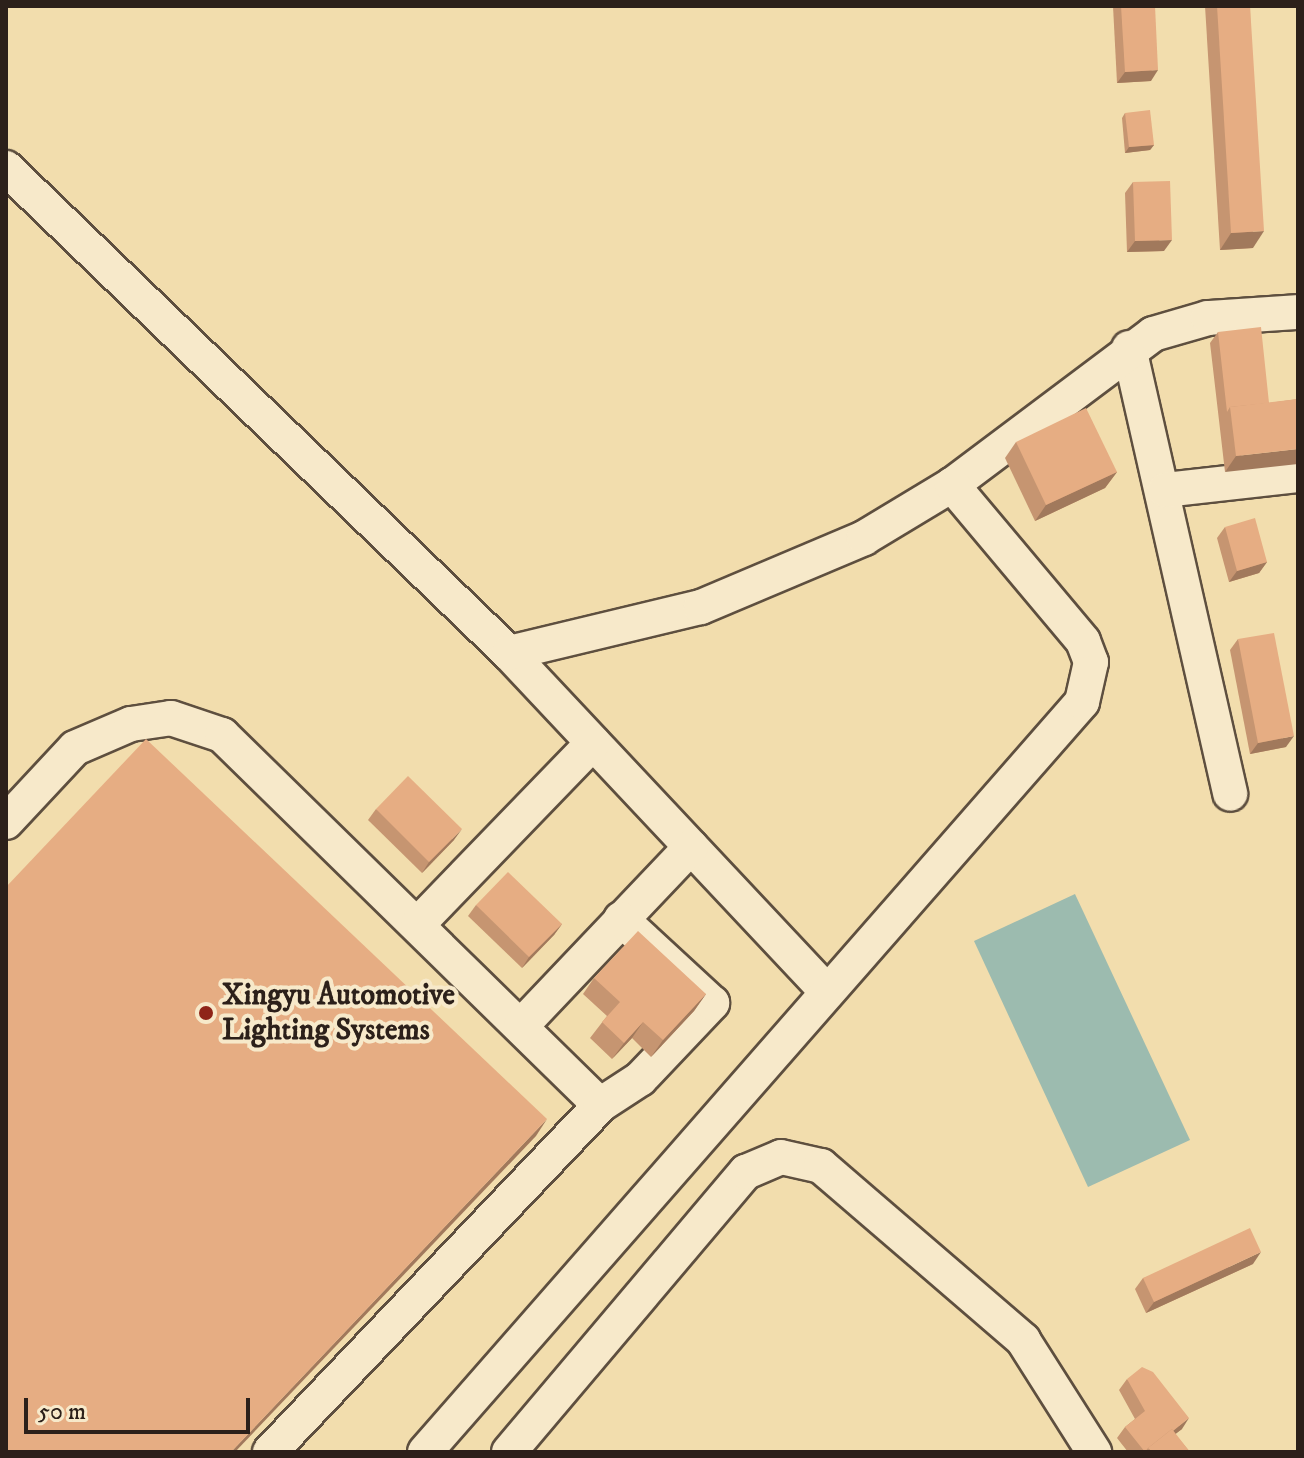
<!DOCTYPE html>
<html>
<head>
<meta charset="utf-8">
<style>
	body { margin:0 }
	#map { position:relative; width:1304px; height:1458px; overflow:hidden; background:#f2ddad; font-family:"IM FELL DW Pica",serif }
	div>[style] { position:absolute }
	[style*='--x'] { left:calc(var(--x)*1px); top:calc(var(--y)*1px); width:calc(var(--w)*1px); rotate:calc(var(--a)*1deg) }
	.water>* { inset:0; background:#9cbbaf }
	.roads { filter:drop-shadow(2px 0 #5e4f3f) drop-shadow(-2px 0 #5e4f3f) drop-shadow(0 2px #5e4f3f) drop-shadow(0 -2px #5e4f3f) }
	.minor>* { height:34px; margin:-17px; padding:0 17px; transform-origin:17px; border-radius:17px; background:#f7e9ca }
	.wall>* { inset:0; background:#c69571 }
	.shaded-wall>* { inset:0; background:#a1795c }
	.building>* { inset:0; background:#e6ad83 }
	.dots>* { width:22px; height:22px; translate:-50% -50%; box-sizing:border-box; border:4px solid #f7e9ca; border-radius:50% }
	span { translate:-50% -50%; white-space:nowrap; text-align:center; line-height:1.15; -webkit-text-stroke:8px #f7e9ca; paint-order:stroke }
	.poi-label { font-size:30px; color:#2c201a; font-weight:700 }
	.left { translate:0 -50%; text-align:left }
	.frame { position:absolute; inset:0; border:8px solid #2c201a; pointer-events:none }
	.scale { position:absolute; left:24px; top:1398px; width:226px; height:36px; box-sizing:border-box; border:4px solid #2c201a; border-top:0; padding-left:10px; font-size:24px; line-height:28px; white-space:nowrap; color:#2c201a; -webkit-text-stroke:6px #f7e9ca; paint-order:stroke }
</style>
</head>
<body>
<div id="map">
	<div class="water">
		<div style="clip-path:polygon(1075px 894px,1190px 1140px,1088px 1187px,974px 941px)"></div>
	</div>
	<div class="roads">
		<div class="minor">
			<div style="--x:6;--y:168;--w:699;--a:43.96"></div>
			<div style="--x:509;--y:653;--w:461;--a:46.8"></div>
			<div style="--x:1129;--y:348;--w:457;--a:77.2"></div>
			<div style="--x:1165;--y:490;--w:134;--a:-6.4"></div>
			<div style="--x:509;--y:653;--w:197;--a:-13.5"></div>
			<div style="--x:701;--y:607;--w:177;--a:-22.9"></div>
			<div style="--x:864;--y:538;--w:103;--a:-31.1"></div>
			<div style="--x:952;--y:485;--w:251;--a:-36.9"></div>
			<div style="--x:1153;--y:334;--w:57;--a:-16.2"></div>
			<div style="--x:1208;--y:318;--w:90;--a:-3.8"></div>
			<div style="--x:6;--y:822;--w:101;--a:-47"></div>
			<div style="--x:75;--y:748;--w:61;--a:-23.2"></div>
			<div style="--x:131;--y:724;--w:40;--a:-8.5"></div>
			<div style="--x:171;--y:718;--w:54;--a:18.4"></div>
			<div style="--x:222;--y:735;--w:529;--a:44.39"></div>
			<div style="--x:418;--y:924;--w:252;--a:-46"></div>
			<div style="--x:521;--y:1026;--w:247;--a:-46.5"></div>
			<div style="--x:270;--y:1452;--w:479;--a:-46.4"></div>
			<div style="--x:600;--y:1105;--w:48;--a:-33"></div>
			<div style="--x:640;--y:1079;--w:105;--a:-46.5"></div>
			<div style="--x:712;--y:1003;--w:124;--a:-137.3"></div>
			<div style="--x:425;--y:1452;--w:997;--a:-48.78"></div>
			<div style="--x:1082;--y:702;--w:41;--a:-77.3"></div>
			<div style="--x:1091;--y:662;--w:22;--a:-111"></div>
			<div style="--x:1083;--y:641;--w:204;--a:-130"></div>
			<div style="--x:509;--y:1452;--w:367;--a:-49.8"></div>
			<div style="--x:746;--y:1172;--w:38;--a:-23"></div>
			<div style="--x:781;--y:1157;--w:41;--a:12.7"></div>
			<div style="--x:821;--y:1166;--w:267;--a:40.7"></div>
			<div style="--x:1023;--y:1340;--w:133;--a:57.6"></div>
		</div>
	</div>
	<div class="wall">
		<div style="clip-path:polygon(1113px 6px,1155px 6px,1151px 81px,1117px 83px)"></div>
		<div style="clip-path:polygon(1205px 6px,1250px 6px,1253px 248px,1220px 250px)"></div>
		<div style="clip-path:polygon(1125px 113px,1154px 145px,1150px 150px,1125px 153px,1122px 118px)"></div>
		<div style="clip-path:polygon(1133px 182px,1164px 251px,1127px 252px,1125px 193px)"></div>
		<div style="clip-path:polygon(1218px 332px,1269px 403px,1298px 399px,1225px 472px,1210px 343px)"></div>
		<div style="clip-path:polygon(1016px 442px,1117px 472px,1105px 488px,1035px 521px,1005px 458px)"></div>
		<div style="clip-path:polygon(1225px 527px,1267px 562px,1259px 573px,1229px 582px,1217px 538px)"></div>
		<div style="clip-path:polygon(1238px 639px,1286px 747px,1250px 754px,1230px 650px)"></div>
		<div style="clip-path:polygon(376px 809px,454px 840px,422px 873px,368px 820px)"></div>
		<div style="clip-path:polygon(476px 905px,562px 924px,554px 935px,522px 968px,468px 916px)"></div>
		<div style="clip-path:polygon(594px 978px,706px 994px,694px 1011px,651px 1057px,632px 1038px,612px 1059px,590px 1038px,607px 1016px,583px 994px)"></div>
		<div style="clip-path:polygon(1253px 1264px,1146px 1313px,1135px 1289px,1143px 1278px)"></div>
		<div style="clip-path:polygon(1127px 1379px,1182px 1429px,1175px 1434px,1190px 1452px,1128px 1452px,1117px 1438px,1125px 1427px,1135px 1419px,1119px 1390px)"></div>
	</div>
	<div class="shaded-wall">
		<div style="clip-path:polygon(1158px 70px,1151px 81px,1117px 83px,1125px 72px)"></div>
		<div style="clip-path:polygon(1154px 145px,1150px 150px,1125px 153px,1129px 147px)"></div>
		<div style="clip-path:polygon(1264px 231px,1253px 248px,1220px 250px,1231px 233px)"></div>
		<div style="clip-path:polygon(1172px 240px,1164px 251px,1127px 252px,1135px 241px)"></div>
		<div style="clip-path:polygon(1298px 449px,1298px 464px,1225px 472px,1236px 456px)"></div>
		<div style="clip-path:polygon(1117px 472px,1105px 488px,1035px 521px,1046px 505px)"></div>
		<div style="clip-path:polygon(1267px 562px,1259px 573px,1229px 582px,1237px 571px)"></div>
		<div style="clip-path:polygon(1294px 736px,1286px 747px,1250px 754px,1258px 743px)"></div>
		<div style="clip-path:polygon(462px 829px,454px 840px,422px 873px,429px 862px)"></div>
		<div style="clip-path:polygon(562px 924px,554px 935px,522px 968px,529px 957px)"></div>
		<div style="clip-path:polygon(706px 994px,694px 1011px,651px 1057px,663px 1040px)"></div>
		<div style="clip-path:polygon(643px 1022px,632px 1038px,612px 1059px,624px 1043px)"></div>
		<div style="clip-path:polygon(547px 1119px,536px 1136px,235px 1452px,231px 1452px)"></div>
		<div style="clip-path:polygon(1261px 1252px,1253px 1264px,1146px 1313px,1154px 1302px)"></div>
		<div style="clip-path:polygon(1189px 1418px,1182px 1429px,1152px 1452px,1149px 1449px)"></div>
	</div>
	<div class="building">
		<div style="clip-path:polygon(1121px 6px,1155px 6px,1158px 70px,1125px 72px)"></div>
		<div style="clip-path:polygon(1217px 6px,1250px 6px,1264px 231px,1231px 233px)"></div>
		<div style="clip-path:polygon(1150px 110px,1154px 145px,1129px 147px,1125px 113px)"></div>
		<div style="clip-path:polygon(1170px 181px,1172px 240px,1135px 241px,1133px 182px)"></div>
		<div style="clip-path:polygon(1261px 327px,1269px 403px,1230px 407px,1227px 412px,1218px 332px)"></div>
		<div style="clip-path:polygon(1298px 399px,1298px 449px,1236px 456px,1230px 407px)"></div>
		<div style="clip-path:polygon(1086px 408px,1117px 472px,1046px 505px,1016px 442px)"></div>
		<div style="clip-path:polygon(1255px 518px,1267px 562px,1237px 571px,1225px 527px)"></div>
		<div style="clip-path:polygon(1274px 633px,1294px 736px,1258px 743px,1238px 639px)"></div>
		<div style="clip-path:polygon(146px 739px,547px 1119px,231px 1452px,6px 1452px,6px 887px)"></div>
		<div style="clip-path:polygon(408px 776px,462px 829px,429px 862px,376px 809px)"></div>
		<div style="clip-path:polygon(508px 872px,562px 924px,529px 957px,476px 905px)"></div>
		<div style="clip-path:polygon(638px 931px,706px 994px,663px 1040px,643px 1022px,624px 1043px,602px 1022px,620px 1002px,594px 978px)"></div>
		<div style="clip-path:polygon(1250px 1228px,1261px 1252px,1154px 1302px,1143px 1278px)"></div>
		<div style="clip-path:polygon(1142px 1367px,1153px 1372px,1189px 1418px,1173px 1431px,1172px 1429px,1148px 1448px,1145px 1452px,1125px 1427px,1145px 1411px,1127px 1379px)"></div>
		<div style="clip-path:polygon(1172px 1429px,1190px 1452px,1152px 1452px,1148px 1448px)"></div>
	</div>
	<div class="dots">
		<div style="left:206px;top:1013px;background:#8f2418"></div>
	</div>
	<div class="poi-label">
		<span class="left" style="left:222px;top:1013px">Xingyu Automotive<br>Lighting Systems</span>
	</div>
	<div class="frame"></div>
	<div class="scale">50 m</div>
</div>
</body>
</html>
